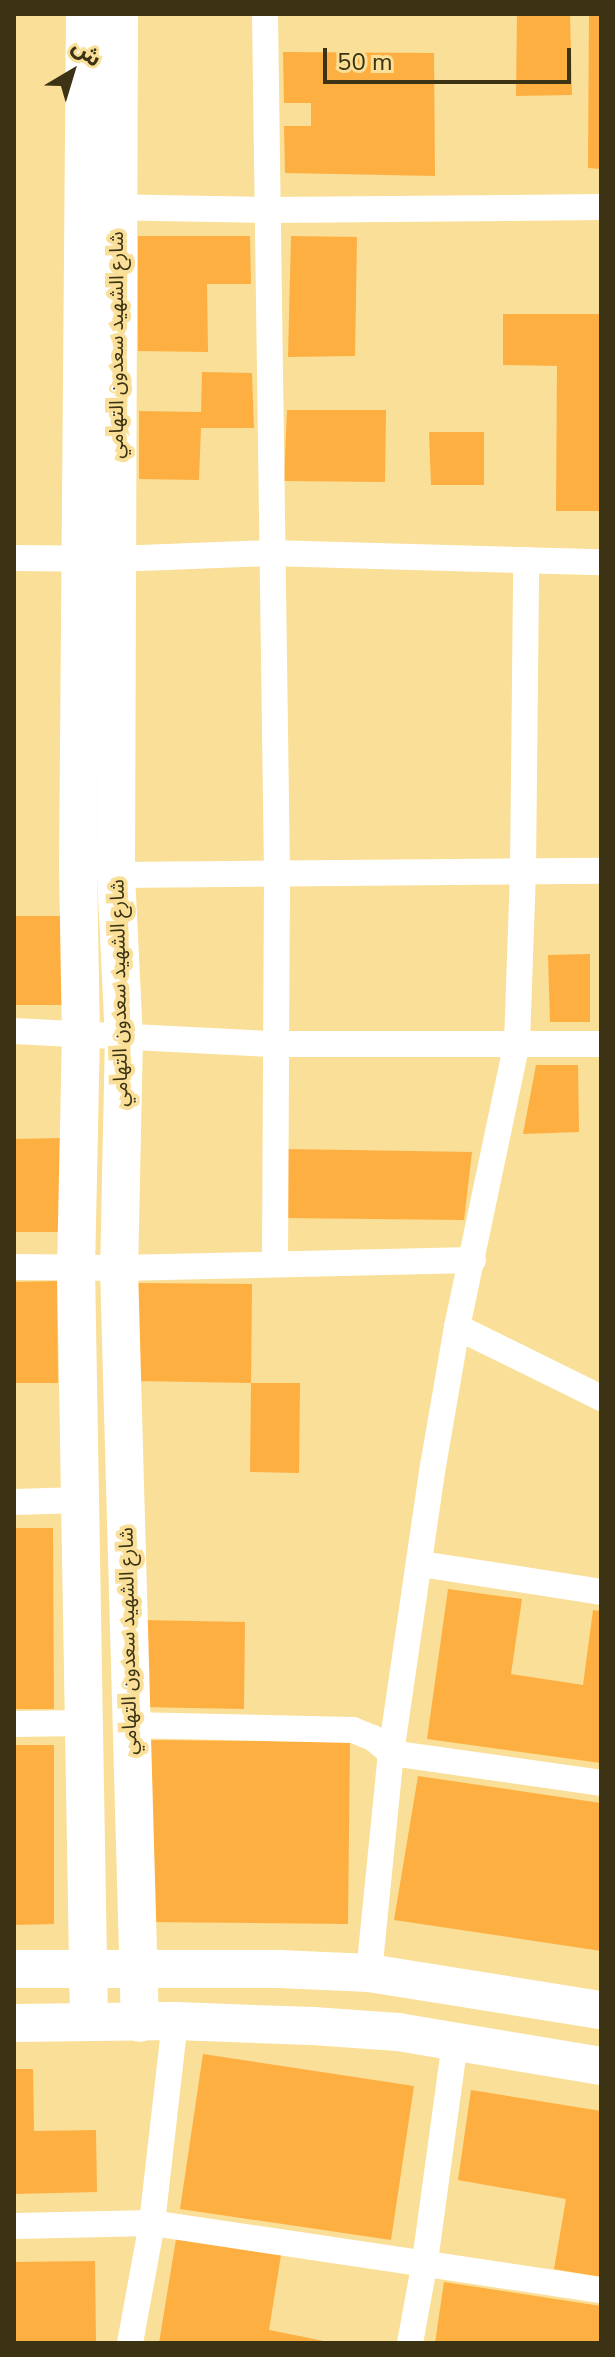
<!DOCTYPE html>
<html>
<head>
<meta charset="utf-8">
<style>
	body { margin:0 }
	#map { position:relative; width:615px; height:2357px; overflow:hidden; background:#f9df97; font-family:"Nunito Sans","Noto Sans Arabic",sans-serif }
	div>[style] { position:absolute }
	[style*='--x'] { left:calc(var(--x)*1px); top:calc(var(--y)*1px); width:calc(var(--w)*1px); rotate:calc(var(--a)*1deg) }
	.building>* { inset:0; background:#feaf42 }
	.street>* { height:26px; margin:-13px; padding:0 13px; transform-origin:13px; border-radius:13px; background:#fff }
	.secondary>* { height:38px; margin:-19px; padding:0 19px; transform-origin:19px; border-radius:19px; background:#fff }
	span { translate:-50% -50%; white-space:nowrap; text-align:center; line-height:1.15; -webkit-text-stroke:8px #f9df97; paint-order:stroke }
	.street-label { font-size:20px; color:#3c3214 }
	.frame { position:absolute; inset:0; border:16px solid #3c3214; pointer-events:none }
	.north { position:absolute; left:32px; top:32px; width:80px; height:80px; -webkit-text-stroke:6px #f9df97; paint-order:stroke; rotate:38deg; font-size:22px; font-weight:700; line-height:32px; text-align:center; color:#3c3214 }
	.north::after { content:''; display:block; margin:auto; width:28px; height:36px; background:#3c3214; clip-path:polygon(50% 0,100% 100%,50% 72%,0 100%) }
	.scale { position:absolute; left:323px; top:48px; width:248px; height:36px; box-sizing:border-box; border:4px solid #3c3214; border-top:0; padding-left:10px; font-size:24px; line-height:28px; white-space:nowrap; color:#3c3214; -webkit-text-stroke:6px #f9df97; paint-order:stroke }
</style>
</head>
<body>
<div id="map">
	<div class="building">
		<div style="clip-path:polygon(517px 14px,570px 14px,572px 95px,516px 96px)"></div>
		<div style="clip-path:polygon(589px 14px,601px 14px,601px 169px,588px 168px)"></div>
		<div style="clip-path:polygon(283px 52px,434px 53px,435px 176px,285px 173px,284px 126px,311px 126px,311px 103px,284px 103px)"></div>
		<div style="clip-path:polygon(138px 236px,250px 236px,251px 284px,207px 284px,208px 352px,138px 351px)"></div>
		<div style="clip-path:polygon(291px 236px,357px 237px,355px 356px,288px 357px)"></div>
		<div style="clip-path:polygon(503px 314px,601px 314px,601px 511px,556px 511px,557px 366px,503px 365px)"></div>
		<div style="clip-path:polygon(202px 372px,252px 373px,254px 428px,201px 428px,199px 480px,139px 479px,139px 411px,201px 412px)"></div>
		<div style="clip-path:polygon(287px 410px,386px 410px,385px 482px,284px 481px)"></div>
		<div style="clip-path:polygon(429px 432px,484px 432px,484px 485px,431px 485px)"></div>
		<div style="clip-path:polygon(14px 916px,62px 916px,62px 1005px,14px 1005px)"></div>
		<div style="clip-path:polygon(590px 954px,590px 1022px,550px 1022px,548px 955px)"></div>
		<div style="clip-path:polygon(536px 1065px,578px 1065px,579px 1132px,523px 1134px)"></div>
		<div style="clip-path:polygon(62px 1138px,63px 1232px,14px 1232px,14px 1139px)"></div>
		<div style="clip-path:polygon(286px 1149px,472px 1152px,464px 1220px,285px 1218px)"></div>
		<div style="clip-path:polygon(57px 1281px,58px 1383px,14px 1383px,14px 1282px)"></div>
		<div style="clip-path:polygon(137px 1283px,252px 1284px,251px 1383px,136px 1381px)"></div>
		<div style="clip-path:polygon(251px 1383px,300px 1383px,299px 1473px,250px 1472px)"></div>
		<div style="clip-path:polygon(14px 1528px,53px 1528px,54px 1709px,14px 1709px)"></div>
		<div style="clip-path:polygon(448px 1589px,522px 1599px,511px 1674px,583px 1685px,593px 1610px,601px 1611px,601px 1763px,427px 1739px)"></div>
		<div style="clip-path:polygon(141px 1620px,245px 1622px,244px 1709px,140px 1707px)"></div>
		<div style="clip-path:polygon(145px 1740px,350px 1742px,348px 1924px,143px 1922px)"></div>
		<div style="clip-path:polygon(14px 1745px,54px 1745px,54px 1924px,14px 1925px)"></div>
		<div style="clip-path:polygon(418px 1776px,601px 1803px,601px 1951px,394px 1920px)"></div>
		<div style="clip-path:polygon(203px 2054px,414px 2086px,391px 2240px,180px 2209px)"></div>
		<div style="clip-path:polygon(14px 2069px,33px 2069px,34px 2131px,96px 2130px,97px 2192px,14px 2194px)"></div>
		<div style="clip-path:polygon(471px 2090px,601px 2111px,601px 2277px,554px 2269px,566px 2199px,458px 2180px)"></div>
		<div style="clip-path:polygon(176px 2239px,281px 2255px,269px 2330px,334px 2343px,159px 2343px)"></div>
		<div style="clip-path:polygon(95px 2261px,96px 2343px,14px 2343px,14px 2262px)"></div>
		<div style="clip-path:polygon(444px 2282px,601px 2306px,601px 2343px,435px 2343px)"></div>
	</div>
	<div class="street">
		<div style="--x:265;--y:14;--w:862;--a:89.2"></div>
		<div style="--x:277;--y:876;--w:387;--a:90.3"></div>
		<div style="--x:102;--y:207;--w:168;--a:1"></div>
		<div style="--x:270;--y:210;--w:331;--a:-0.5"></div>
		<div style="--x:14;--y:558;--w:101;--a:0.6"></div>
		<div style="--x:115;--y:559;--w:155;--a:-2.2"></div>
		<div style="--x:270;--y:553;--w:331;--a:1.6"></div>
		<div style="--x:116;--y:875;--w:485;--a:-0.5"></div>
		<div style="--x:14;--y:1031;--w:261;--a:2.9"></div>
		<div style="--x:275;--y:1044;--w:326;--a:0"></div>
		<div style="--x:14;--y:1267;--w:105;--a:0.5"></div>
		<div style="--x:119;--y:1268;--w:354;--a:-1.3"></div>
		<div style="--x:457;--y:1327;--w:161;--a:26.2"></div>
		<div style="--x:14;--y:1502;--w:66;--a:-1.7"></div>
		<div style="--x:421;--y:1564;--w:182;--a:8.8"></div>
		<div style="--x:14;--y:1724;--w:68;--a:-0.8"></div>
		<div style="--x:130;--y:1725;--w:223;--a:1.3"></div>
		<div style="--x:353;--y:1730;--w:22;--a:22"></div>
		<div style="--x:373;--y:1738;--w:23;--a:40"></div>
		<div style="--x:391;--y:1753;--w:212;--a:8.1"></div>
		<div style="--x:369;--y:1973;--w:221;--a:-84.3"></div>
		<div style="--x:391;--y:1753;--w:290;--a:-81.7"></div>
		<div style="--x:433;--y:1466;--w:141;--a:-80.2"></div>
		<div style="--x:457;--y:1327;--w:290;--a:-78.1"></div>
		<div style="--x:517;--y:1043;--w:173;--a:-88"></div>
		<div style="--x:523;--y:870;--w:310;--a:-89.4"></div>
		<div style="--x:14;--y:2226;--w:138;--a:-1.2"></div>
		<div style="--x:152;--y:2223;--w:454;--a:8.5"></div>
		<div style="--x:130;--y:2343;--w:122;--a:-79.6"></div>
		<div style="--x:152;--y:2223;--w:203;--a:-83.5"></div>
		<div style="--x:410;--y:2343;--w:83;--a:-79.6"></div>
		<div style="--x:425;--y:2261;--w:221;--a:-82.2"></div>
	</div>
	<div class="secondary">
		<div style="--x:85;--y:14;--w:853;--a:90.47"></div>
		<div style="--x:78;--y:867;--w:165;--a:89"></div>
		<div style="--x:81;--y:1032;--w:235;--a:91.2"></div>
		<div style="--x:76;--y:1267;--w:754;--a:89.01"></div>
		<div style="--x:119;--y:14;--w:861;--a:90.2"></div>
		<div style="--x:116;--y:875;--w:161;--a:87.2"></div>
		<div style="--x:124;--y:1036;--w:232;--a:91.2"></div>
		<div style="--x:119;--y:1268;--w:755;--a:88.41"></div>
		<div style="--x:14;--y:1969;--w:266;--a:0"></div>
		<div style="--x:280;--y:1969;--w:89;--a:2.6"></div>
		<div style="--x:369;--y:1973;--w:235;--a:9.1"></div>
		<div style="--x:14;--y:2023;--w:161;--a:-0.7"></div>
		<div style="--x:175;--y:2021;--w:138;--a:2.1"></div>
		<div style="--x:313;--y:2026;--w:85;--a:4"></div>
		<div style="--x:398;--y:2032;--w:206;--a:9.5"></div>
	</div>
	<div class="street-label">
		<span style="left:116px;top:345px;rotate:-90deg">شارع الشهيد سعدون التهامي</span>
		<span style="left:119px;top:993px;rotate:-91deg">شارع الشهيد سعدون التهامي</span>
		<span style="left:128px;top:1641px;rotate:-91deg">شارع الشهيد سعدون التهامي</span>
	</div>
	<div class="frame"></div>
	<div class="north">ش</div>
	<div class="scale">50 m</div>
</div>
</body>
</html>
